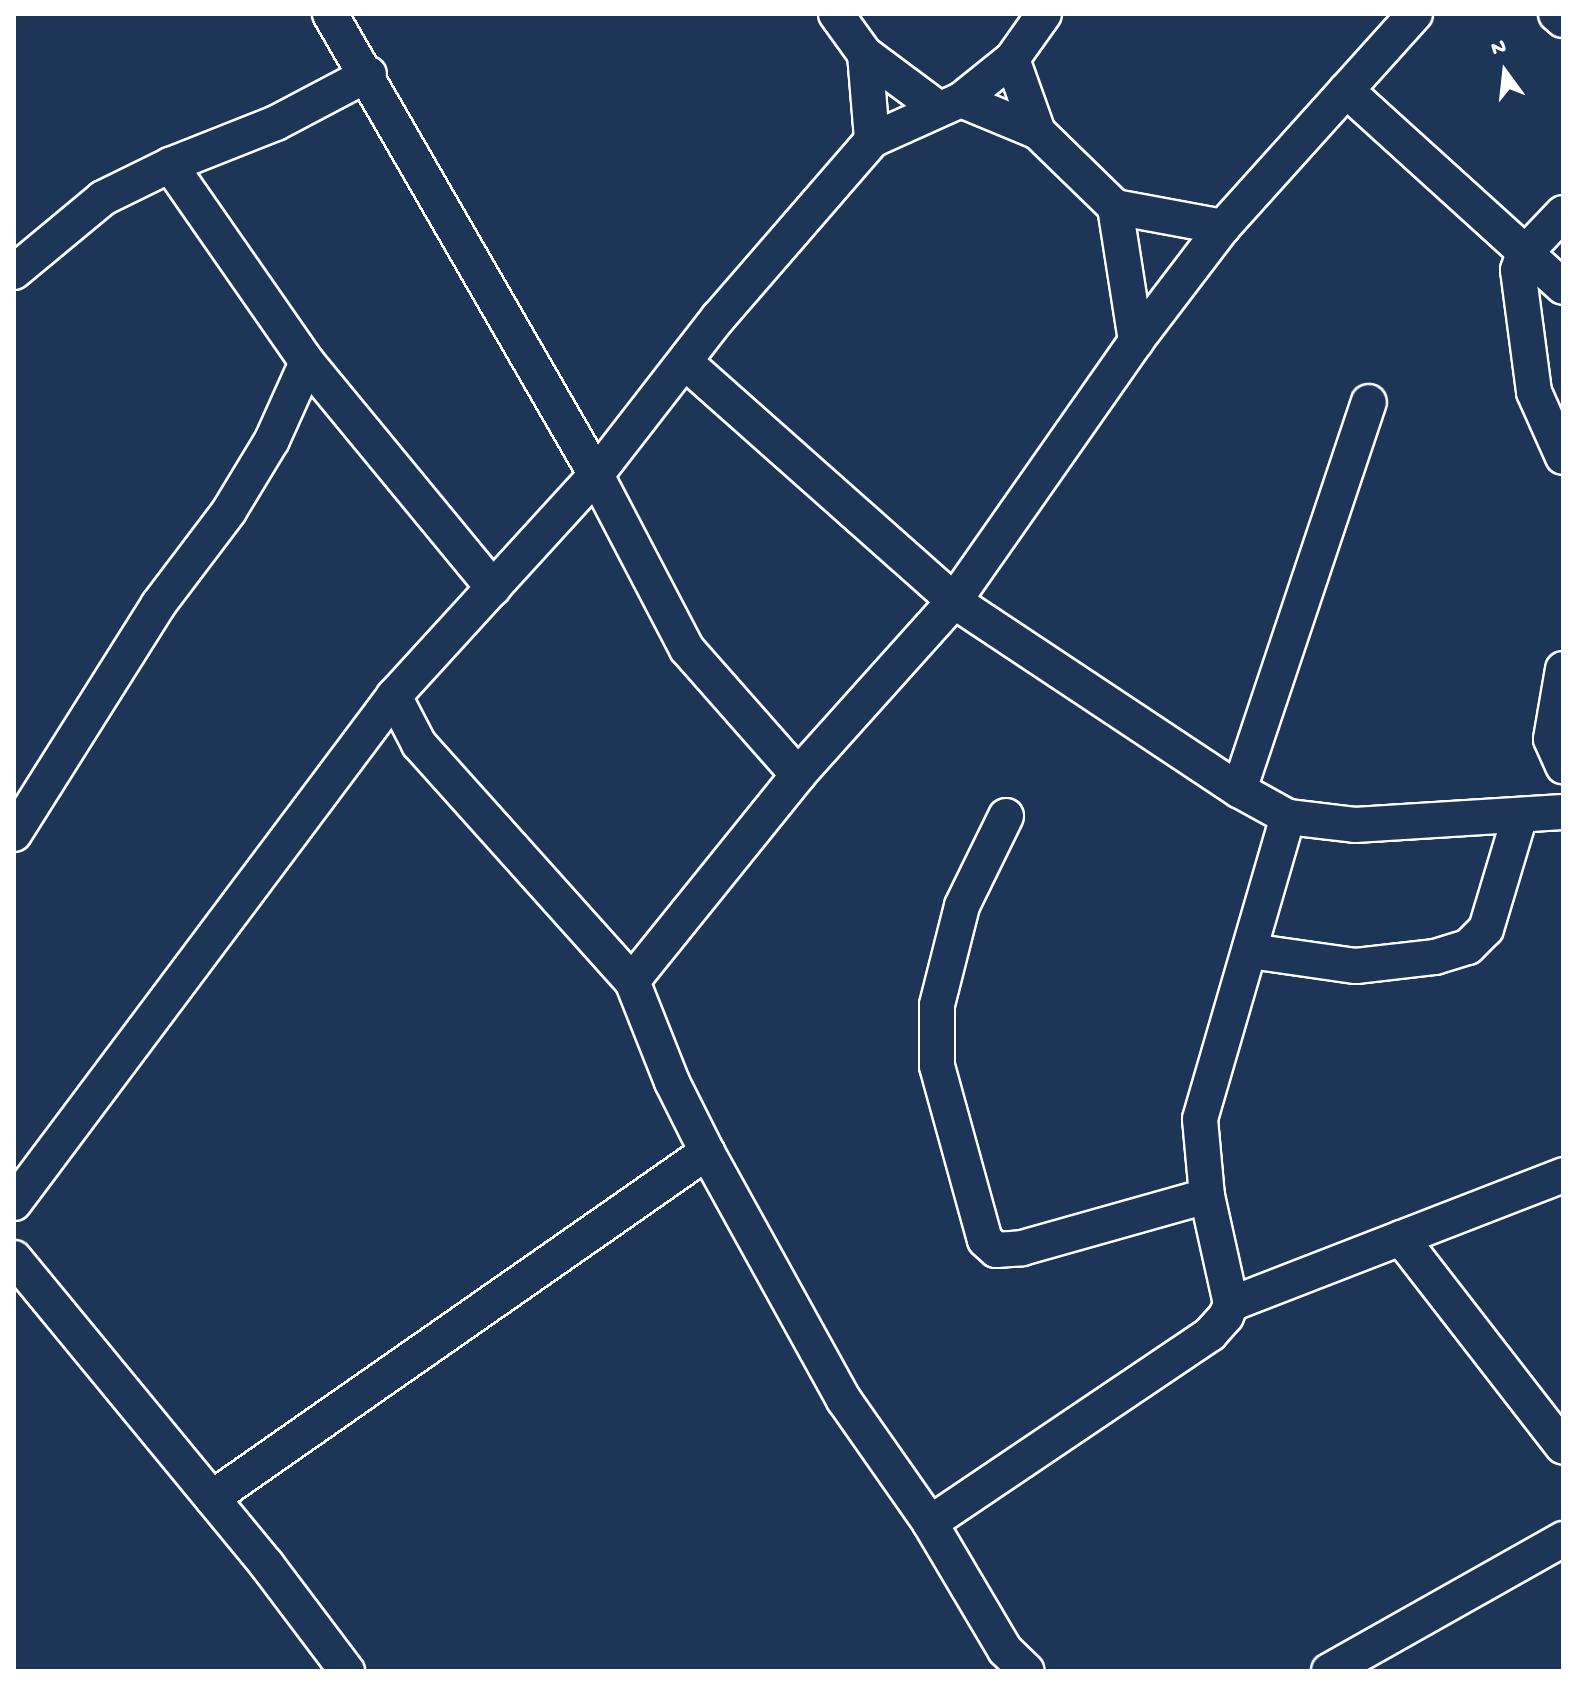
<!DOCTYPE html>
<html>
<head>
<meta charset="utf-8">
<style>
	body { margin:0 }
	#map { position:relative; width:1577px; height:1685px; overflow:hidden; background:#1d3557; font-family:"Gochi Hand",sans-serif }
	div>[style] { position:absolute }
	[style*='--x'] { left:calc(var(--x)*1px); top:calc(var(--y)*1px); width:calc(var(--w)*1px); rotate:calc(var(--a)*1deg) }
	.roads { filter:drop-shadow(2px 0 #fff) drop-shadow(-2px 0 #fff) drop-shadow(0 2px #fff) drop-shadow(0 -2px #fff) }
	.minor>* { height:34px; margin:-17px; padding:0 17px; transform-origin:17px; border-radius:17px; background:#1d3557 }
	span { translate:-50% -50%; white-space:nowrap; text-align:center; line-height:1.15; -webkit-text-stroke:6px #1d3557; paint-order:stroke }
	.frame { position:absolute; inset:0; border:16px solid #fff; pointer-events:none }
	.north { position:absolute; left:1465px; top:32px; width:80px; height:80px; -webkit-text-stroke:6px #1d3557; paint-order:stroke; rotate:345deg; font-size:22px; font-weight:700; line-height:32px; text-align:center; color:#fff }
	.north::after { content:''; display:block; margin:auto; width:28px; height:36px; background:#fff; clip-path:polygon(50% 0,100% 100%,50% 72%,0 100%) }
</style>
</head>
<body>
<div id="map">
	<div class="roads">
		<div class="minor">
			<div style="--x:330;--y:14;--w:532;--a:60.01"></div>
			<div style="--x:596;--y:475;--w:196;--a:62.4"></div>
			<div style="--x:687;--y:649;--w:168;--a:48.6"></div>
			<div style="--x:836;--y:14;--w:49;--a:54.1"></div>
			<div style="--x:865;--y:54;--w:92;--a:36.6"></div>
			<div style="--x:1556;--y:14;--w:9;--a:41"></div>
			<div style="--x:865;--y:54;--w:86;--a:85.3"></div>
			<div style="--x:1012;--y:59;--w:77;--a:70.4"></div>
			<div style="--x:1346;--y:90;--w:293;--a:42.2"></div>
			<div style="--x:961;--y:100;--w:83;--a:22.6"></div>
			<div style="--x:1038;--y:132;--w:107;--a:44.2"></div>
			<div style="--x:1115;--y:207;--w:110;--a:10.5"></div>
			<div style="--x:170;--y:165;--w:240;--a:55.2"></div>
			<div style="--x:307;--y:362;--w:293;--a:50.5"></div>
			<div style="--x:1115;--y:207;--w:136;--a:81.1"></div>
			<div style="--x:1563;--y:213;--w:58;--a:133.6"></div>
			<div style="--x:1523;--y:255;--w:16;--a:108"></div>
			<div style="--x:1518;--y:270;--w:123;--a:82.5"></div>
			<div style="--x:1534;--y:392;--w:71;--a:66"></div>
			<div style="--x:14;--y:272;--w:116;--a:-39.7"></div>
			<div style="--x:103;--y:198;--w:75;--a:-26.2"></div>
			<div style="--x:170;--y:165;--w:114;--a:-21.6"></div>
			<div style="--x:276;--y:123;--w:105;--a:-27.8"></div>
			<div style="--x:685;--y:362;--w:360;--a:41.6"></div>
			<div style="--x:954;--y:601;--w:342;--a:33.6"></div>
			<div style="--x:1239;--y:790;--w:56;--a:28.9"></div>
			<div style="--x:1288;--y:817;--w:67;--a:6.8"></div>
			<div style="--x:1355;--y:825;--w:208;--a:-3.6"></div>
			<div style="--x:1563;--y:669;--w:71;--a:99.7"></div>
			<div style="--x:1551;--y:739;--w:30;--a:66"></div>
			<div style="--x:394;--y:696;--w:54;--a:62.5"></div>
			<div style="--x:419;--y:744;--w:319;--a:48.1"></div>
			<div style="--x:632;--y:981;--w:109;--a:68.4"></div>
			<div style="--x:672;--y:1082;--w:78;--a:63.4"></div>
			<div style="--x:707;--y:1152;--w:283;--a:61.1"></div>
			<div style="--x:844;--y:1400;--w:150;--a:55"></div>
			<div style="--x:930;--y:1523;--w:147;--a:59.4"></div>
			<div style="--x:1005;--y:1650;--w:30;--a:44"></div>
			<div style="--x:1239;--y:790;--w:409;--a:-71.5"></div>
			<div style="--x:1006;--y:816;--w:100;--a:116.1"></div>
			<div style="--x:962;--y:906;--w:102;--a:104.2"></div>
			<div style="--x:937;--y:1005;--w:61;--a:90"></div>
			<div style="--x:937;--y:1066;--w:180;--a:74.6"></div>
			<div style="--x:985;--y:1240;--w:15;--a:42"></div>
			<div style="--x:996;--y:1250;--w:26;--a:-4"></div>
			<div style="--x:1022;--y:1248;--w:192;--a:-15.7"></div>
			<div style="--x:14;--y:834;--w:271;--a:-57.8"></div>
			<div style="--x:158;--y:605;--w:118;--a:-52.9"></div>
			<div style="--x:229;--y:511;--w:83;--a:-58.8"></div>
			<div style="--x:272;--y:440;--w:85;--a:-65.8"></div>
			<div style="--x:1250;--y:951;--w:107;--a:8.1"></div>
			<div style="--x:1356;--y:966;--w:80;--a:-6.5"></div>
			<div style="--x:1435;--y:957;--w:34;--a:-17"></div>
			<div style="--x:1468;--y:947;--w:25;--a:-45"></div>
			<div style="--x:1486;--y:929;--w:118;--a:-73.3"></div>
			<div style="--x:632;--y:981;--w:265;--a:-51.1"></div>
			<div style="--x:798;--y:775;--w:234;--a:-48.1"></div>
			<div style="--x:954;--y:601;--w:317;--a:-55"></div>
			<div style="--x:1136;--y:341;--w:143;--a:-52.7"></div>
			<div style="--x:1223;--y:227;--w:287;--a:-48"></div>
			<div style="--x:14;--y:1203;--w:634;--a:-53.15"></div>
			<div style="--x:394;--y:696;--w:299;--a:-47.6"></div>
			<div style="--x:596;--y:475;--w:199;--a:-52.2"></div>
			<div style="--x:718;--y:318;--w:235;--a:-49.1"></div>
			<div style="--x:872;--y:140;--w:98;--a:-24.2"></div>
			<div style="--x:961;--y:100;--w:65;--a:-38.8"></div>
			<div style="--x:1012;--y:59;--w:55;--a:-54.6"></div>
			<div style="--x:1401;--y:1238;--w:264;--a:52.2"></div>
			<div style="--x:14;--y:1258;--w:398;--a:50.5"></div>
			<div style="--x:267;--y:1565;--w:133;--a:53"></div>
			<div style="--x:1231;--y:1304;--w:356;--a:-21.2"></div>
			<div style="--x:212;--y:1498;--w:604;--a:-34.95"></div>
			<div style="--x:930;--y:1523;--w:338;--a:-34"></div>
			<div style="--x:1210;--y:1334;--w:24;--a:-48"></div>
			<div style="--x:1226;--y:1316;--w:13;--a:-67"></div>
			<div style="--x:1231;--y:1304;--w:111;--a:-102.5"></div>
			<div style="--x:1207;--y:1196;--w:77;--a:-95.2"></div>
			<div style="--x:1200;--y:1119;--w:315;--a:-73.8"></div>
			<div style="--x:1329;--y:1671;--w:269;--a:-29.4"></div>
		</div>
	</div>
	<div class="frame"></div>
	<div class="north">N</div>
</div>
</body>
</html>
